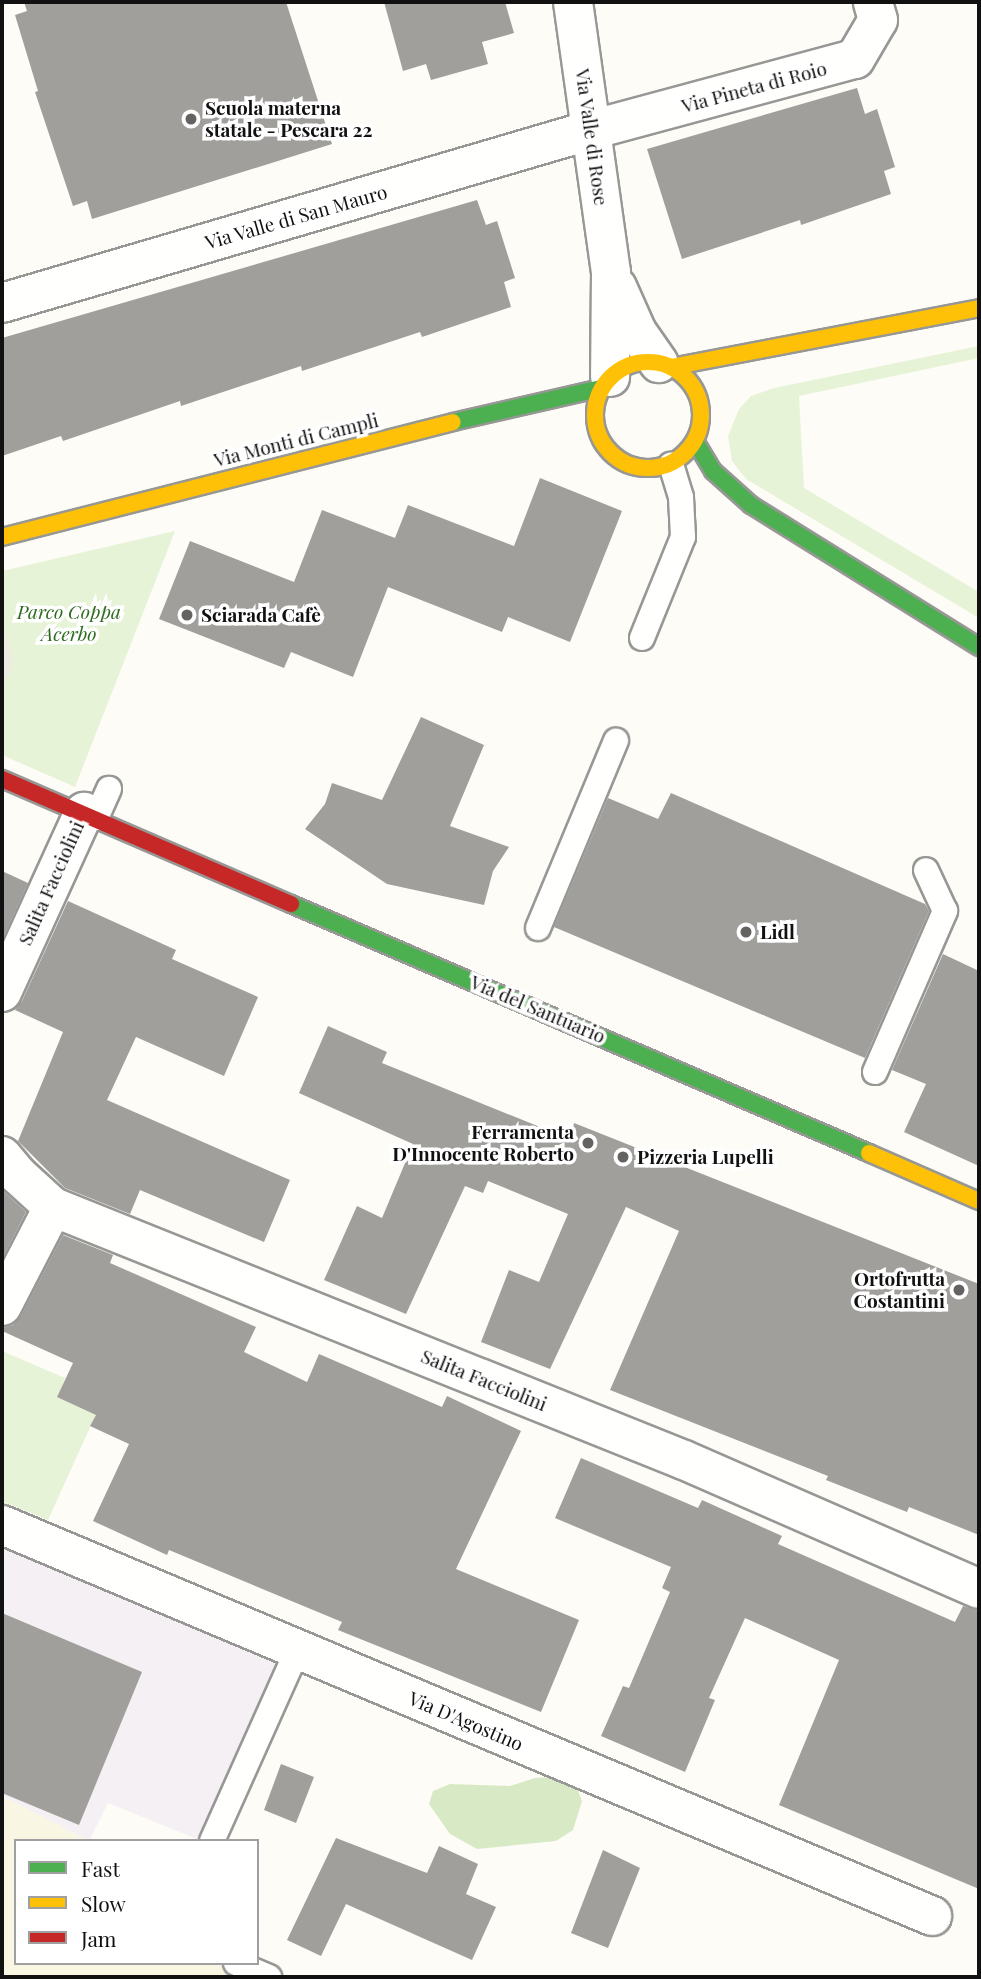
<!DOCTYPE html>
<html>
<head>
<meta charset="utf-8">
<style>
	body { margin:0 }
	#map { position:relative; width:981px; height:1979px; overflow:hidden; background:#fdfcf7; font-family:"Playfair Display",serif }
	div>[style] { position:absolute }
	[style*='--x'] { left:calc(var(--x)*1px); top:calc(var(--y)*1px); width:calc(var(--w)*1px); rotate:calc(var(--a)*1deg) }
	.industrial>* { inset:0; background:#f5f0f3 }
	.farmland>* { inset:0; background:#f9f7e4 }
	.green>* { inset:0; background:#e7f3d7 }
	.forest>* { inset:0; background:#d8eac5 }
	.plaza>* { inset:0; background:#edebe2 }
	.building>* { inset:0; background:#a19f9c }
	.roads { filter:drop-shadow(2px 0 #979795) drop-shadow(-2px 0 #979795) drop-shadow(0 2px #979795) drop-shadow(0 -2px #979795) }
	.lane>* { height:24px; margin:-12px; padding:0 12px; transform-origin:12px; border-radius:12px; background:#fffffe }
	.street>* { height:38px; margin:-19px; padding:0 19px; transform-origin:19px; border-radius:19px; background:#fffffe }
	.fast>* { height:16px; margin:-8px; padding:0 8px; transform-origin:8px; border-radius:8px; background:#4caf50 }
	.slow>* { height:16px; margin:-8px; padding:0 8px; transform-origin:8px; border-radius:8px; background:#ffc107 }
	.slow>.ring { margin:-8px; padding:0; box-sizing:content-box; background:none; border:16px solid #ffc107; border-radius:50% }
	.jam>* { height:16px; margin:-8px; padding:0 8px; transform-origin:8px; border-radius:8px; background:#c62828 }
	.dots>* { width:19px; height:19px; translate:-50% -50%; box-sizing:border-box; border:4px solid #fff; border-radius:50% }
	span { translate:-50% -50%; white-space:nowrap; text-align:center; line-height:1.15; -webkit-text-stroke:7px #fff; paint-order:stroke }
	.street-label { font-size:19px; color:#111 }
	.poi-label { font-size:19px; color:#111; font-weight:700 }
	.left { translate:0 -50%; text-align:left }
	.right { translate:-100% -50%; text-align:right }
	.park-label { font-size:19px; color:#2f6b1f; font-style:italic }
	.frame { position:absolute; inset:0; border:4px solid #111; pointer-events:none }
	.legend { position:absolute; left:14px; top:1839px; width:245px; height:126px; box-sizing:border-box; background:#fff; border:2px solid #a0a0a0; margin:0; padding:9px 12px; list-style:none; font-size:21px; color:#111 }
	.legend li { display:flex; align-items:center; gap:14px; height:35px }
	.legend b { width:35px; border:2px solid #a0a0a0 }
</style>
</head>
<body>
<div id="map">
	<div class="industrial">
		<div style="clip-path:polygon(2px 1541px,278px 1657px,202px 1841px,108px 1803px,89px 1841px,2px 1796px)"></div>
	</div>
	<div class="farmland">
		<div style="clip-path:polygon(2px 1796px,89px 1841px,16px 1841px,16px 1963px,229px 1963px,260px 1977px,2px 1977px)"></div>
	</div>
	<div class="green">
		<div style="clip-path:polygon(979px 346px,979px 358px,799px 396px,804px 488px,979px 592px,979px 618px,746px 479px,732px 461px,728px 436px,739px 409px,751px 396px,774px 388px)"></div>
		<div style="clip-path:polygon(175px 531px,75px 787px,2px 755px,2px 571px)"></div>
		<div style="clip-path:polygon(2px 1351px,65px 1378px,63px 1384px,102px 1401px,48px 1520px,2px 1501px)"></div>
	</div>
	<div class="forest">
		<div style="clip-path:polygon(553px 1777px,576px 1786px,582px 1801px,573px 1830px,556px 1841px,477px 1849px,450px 1834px,429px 1804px,433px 1791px,450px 1784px,510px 1786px,535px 1778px)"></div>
	</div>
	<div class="plaza">
		<div style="clip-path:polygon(2px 631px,9px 642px,13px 658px,10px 674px,2px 686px)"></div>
	</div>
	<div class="building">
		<div style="clip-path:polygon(24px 2px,286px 2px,332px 144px,92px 219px,87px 201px,73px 206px,35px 92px,38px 91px,15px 15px,27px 11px)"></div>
		<div style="clip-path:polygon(384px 2px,505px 2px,514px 33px,482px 42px,488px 64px,431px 80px,426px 64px,403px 71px)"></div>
		<div style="clip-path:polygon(857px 88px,865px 114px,877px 109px,895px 167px,884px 171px,891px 194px,801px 225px,800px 220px,682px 259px,647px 149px)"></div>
		<div style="clip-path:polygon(477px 200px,486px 225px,497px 221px,515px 278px,504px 282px,511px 307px,422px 337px,420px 332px,302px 371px,301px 366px,181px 406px,180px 401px,63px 441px,61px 436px,2px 456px,2px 338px)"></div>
		<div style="clip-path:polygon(540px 478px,622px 511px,570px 642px,508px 617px,502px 632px,388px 587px,353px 677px,291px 652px,284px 668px,159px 619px,190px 541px,294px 582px,322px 510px,395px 538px,408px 505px,514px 546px)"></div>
		<div style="clip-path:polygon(421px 717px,484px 745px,450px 826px,509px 847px,493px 871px,484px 905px,387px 884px,305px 829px,325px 804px,332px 783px,382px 800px)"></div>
		<div style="clip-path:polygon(671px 793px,925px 904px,929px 911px,865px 1058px,554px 927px,608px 798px,658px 819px)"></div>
		<div style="clip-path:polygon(2px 871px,28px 883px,2px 940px)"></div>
		<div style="clip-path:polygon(68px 901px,176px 950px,172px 959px,258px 997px,224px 1076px,136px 1037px,107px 1100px,290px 1180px,264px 1242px,140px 1190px,130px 1214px,65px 1188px,18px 1141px,63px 1032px,15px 1010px,22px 1001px)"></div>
		<div style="clip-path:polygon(943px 954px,979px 971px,979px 1166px,904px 1132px,926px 1084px,892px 1070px)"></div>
		<div style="clip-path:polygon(328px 1026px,387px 1052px,382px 1063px,567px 1138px,574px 1123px,979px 1284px,979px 1535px,909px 1507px,907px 1512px,826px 1480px,828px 1476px,610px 1390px,679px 1231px,626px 1207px,550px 1369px,481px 1342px,509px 1270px,539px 1282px,568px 1214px,488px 1181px,483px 1193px,465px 1186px,406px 1314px,324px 1280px,357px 1206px,382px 1218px,413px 1144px,299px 1093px)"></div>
		<div style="clip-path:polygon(2px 1190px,26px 1212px,2px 1259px)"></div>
		<div style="clip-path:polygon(63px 1235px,113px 1255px,110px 1263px,256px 1327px,244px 1352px,307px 1382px,319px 1354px,442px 1407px,447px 1396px,521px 1431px,456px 1569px,579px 1620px,541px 1712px,338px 1630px,342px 1622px,169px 1550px,167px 1555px,93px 1521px,129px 1444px,90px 1426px,96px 1415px,57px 1397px,73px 1363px,2px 1331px,2px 1328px,13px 1325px,21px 1316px)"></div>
		<div style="clip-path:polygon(581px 1458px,698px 1508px,702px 1500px,782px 1536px,778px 1544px,955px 1622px,963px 1606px,979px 1611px,979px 1889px,779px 1805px,839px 1660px,745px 1618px,709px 1698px,715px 1700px,685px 1772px,601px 1736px,623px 1686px,629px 1688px,670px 1592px,662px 1588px,671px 1567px,555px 1518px)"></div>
		<div style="clip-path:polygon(2px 1613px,142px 1672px,79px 1825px,2px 1793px)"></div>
		<div style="clip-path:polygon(281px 1764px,314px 1777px,296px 1823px,264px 1810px)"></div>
		<div style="clip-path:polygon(336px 1838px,427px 1873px,439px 1846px,478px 1864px,466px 1894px,496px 1907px,472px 1960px,346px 1904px,321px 1956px,287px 1940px)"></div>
		<div style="clip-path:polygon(603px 1850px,640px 1868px,608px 1948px,571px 1933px)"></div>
	</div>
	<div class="roads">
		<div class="lane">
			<div style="--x:642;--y:638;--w:109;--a:-67.9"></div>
			<div style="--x:683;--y:537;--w:40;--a:-92.9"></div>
			<div style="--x:681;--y:497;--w:34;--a:-107"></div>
			<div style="--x:96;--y:818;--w:32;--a:-66"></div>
			<div style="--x:538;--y:928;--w:203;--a:-67.4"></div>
			<div style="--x:875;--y:1072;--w:176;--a:-66.5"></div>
			<div style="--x:945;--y:911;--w:45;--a:-114.9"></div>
			<div style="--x:212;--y:1841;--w:210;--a:-65.9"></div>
			<div style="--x:236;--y:1963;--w:36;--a:23"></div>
		</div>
		<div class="street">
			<div style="--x:573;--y:2;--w:273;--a:82"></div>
			<div style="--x:611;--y:272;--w:105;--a:90.5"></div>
			<div style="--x:617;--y:287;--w:49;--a:66"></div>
			<div style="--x:637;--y:332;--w:38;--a:55"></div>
			<div style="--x:2;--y:303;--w:614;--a:-16.37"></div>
			<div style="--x:591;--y:130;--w:273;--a:-15.1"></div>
			<div style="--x:855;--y:59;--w:45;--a:-59.5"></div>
			<div style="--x:878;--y:20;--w:19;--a:-106"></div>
			<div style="--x:2;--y:992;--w:198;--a:-65.5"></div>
			<div style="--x:2;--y:1156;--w:25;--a:50"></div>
			<div style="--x:18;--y:1175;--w:47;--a:42.4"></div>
			<div style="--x:53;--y:1207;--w:680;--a:21.85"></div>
			<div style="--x:684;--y:1460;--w:322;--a:23.6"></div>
			<div style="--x:2;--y:1306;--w:111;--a:-62.7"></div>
			<div style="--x:2;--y:1525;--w:1009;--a:22.8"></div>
		</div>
		<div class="fast">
			<div style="--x:453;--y:422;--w:153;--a:-12.9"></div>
			<div style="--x:695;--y:441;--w:35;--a:59"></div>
			<div style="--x:713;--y:471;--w:51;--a:41.8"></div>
			<div style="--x:751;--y:505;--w:269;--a:31.9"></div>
			<div style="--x:291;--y:904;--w:629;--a:23.31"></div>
		</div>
		<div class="slow">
			<div class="ring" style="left:595px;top:362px;width:90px;height:90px"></div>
			<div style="--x:671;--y:367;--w:314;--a:-10.8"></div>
			<div style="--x:2;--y:537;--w:465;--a:-14.3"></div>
			<div style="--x:869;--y:1153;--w:120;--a:23.6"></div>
		</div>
		<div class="jam">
			<div style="--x:2;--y:779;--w:315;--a:23.4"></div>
		</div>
	</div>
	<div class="dots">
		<div style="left:191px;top:119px;background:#646362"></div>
		<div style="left:187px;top:615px;background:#646362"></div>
		<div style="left:746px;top:932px;background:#646362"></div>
		<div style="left:588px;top:1143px;background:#646362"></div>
		<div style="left:623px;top:1157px;background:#646362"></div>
		<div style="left:959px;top:1290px;background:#646362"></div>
	</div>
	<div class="street-label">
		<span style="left:754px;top:87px;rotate:-15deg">Via Pineta di Roio</span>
		<span style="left:592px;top:137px;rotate:82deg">Via Valle di Rose</span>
		<span style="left:296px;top:217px;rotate:-16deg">Via Valle di San Mauro</span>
		<span style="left:296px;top:440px;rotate:-14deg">Via Monti di Campli</span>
		<span style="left:51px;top:883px;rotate:-66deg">Salita Facciolini</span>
		<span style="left:538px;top:1009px;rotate:23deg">Via del Santuario</span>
		<span style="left:484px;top:1380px;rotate:22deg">Salita Facciolini</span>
		<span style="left:466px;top:1721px;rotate:23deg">Via D'Agostino</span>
	</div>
	<div class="poi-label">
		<span class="left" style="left:205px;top:119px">Scuola materna<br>statale - Pescara 22</span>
		<span class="left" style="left:201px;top:615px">Sciarada Cafè</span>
		<span class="left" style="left:760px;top:932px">Lidl</span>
		<span class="right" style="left:574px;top:1143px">Ferramenta<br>D'Innocente Roberto</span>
		<span class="left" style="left:637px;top:1157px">Pizzeria Lupelli</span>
		<span class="right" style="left:945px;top:1290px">Ortofrutta<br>Costantini</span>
	</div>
	<div class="park-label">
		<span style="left:69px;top:623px">Parco Coppa<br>Acerbo</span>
	</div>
	<div class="frame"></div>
	<ul class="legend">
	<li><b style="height:9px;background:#4caf50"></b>Fast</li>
	<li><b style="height:9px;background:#ffc107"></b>Slow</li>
	<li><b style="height:9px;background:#c62828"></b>Jam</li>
	</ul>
</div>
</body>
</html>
